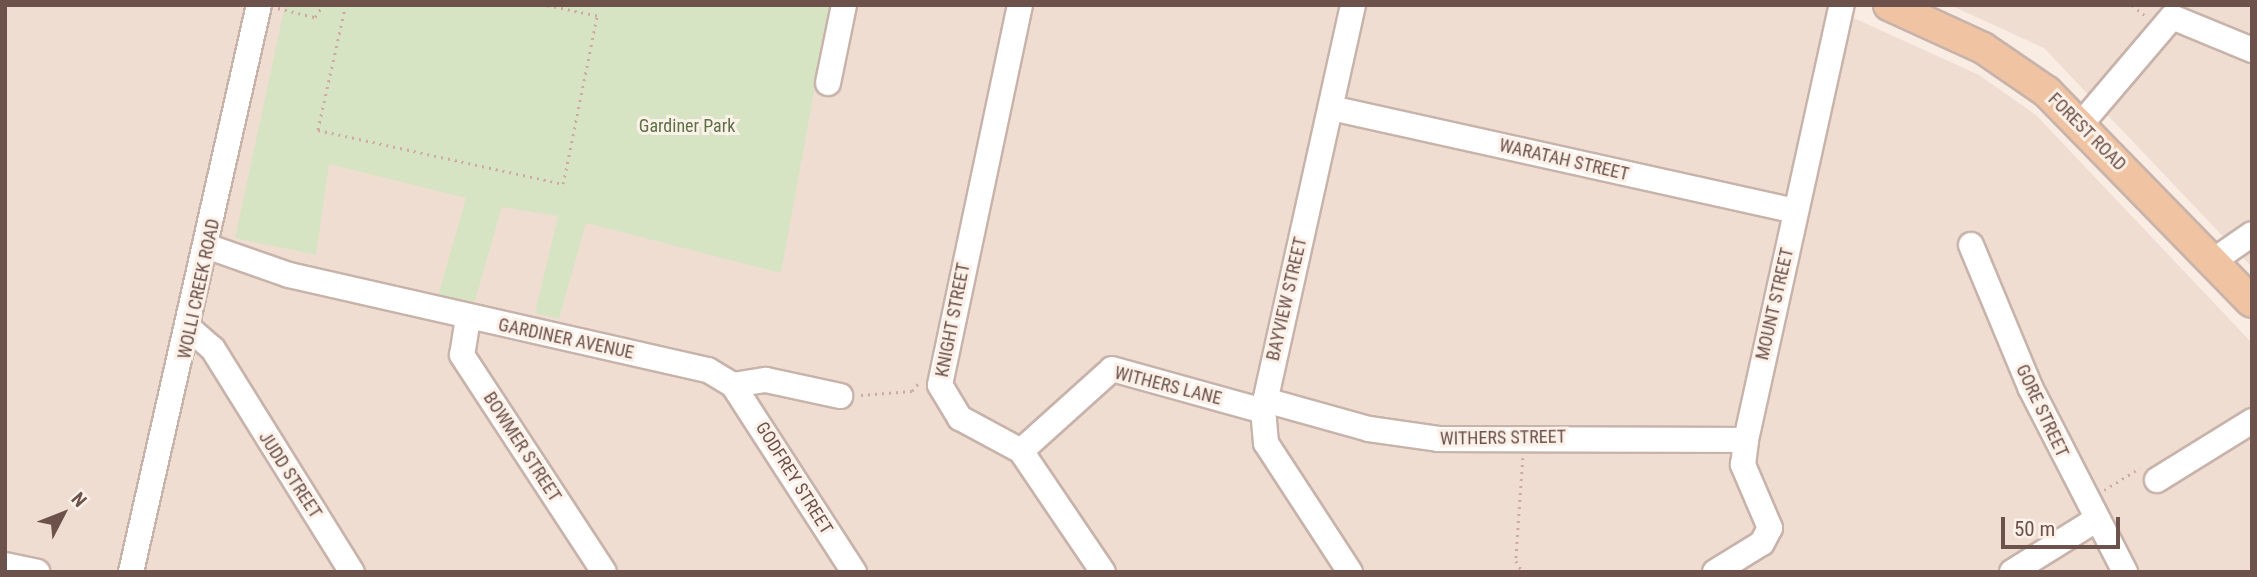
<!DOCTYPE html>
<html>
<head>
<meta charset="utf-8">
<style>
	body { margin:0 }
	#map { position:relative; width:2257px; height:577px; overflow:hidden; background:#f9ece3; font-family:"Roboto Condensed",sans-serif }
	div>[style] { position:absolute }
	[style*='--x'] { left:calc(var(--x)*1px); top:calc(var(--y)*1px); width:calc(var(--w)*1px); rotate:calc(var(--a)*1deg) }
	.residential>* { inset:0; background:#efddd2 }
	.green>* { inset:0; background:#d7e4c3 }
	.path>* { height:2.5px; margin-top:-1.25px; transform-origin:0; background:repeating-linear-gradient(90deg,#cfaaa1 0 2px,transparent 0 7px) }
	.roads { filter:drop-shadow(2px 0 #c8b3ab) drop-shadow(-2px 0 #c8b3ab) drop-shadow(0 2px #c8b3ab) drop-shadow(0 -2px #c8b3ab) }
	.minor>* { height:24px; margin:-12px; padding:0 12px; transform-origin:12px; border-radius:12px; background:#fff }
	.major>* { height:30px; margin:-15px; padding:0 15px; transform-origin:15px; border-radius:15px; background:#f0c4a2 }
	span { translate:-50% -50%; white-space:nowrap; text-align:center; line-height:1.15; -webkit-text-stroke:6px #fcf1e8; paint-order:stroke }
	.park-label { font-size:18px; color:#5c7246 }
	.street-label { font-size:18px; color:#6d524c }
	.frame { position:absolute; inset:0; border:7px solid #6d524c; pointer-events:none }
	.north { position:absolute; left:28px; top:479px; width:70px; height:70px; -webkit-text-stroke:5px #fcf1e8; paint-order:stroke; rotate:48deg; font-size:19px; font-weight:700; line-height:28px; text-align:center; color:#6d524c }
	.north::after { content:''; display:block; margin:auto; width:24px; height:32px; background:#6d524c; clip-path:polygon(50% 0,100% 100%,50% 72%,0 100%) }
	.scale { position:absolute; left:2001px; top:517px; width:119px; height:32px; box-sizing:border-box; border:4px solid #6d524c; border-top:0; padding-left:9px; font-size:21px; line-height:24px; white-space:nowrap; color:#6d524c; -webkit-text-stroke:5px #fcf1e8; paint-order:stroke }
</style>
</head>
<body>
<div id="map">
	<div class="residential">
		<div style="clip-path:polygon(5px 5px,1825px 5px,1979px 75px,2036px 115px,2252px 343px,2252px 572px,5px 572px)"></div>
		<div style="clip-path:polygon(1950px 5px,2252px 5px,2252px 267px,2044px 48px)"></div>
	</div>
	<div class="green">
		<div style="clip-path:polygon(285px 5px,830px 5px,781px 273px,586px 223px,559px 319px,535px 313px,558px 216px,502px 207px,474px 304px,438px 296px,466px 198px,329px 164px,316px 255px,235px 238px)"></div>
	</div>
	<div class="path">
		<div style="--x:346;--y:5;--w:128;--a:102.6"></div>
		<div style="--x:318;--y:130;--w:251;--a:12.4"></div>
		<div style="--x:563;--y:184;--w:171;--a:-78.6"></div>
		<div style="--x:597;--y:16;--w:54;--a:-168.3"></div>
		<div style="--x:2132;--y:5;--w:19;--a:39"></div>
		<div style="--x:278;--y:8;--w:38;--a:14"></div>
		<div style="--x:315;--y:17;--w:14;--a:-56"></div>
		<div style="--x:861;--y:395;--w:51;--a:-4.5"></div>
		<div style="--x:912;--y:391;--w:13;--a:-51"></div>
		<div style="--x:1523;--y:458;--w:103;--a:93.9"></div>
		<div style="--x:1516;--y:561;--w:13;--a:58"></div>
		<div style="--x:2104;--y:490;--w:42;--a:-31.4"></div>
	</div>
	<div class="roads">
		<div class="minor">
			<div style="--x:1020;--y:5;--w:388;--a:101.9"></div>
			<div style="--x:940;--y:385;--w:39;--a:59"></div>
			<div style="--x:960;--y:418;--w:69;--a:28.4"></div>
			<div style="--x:1021;--y:451;--w:146;--a:55.9"></div>
			<div style="--x:828;--y:83;--w:80;--a:-78.4"></div>
			<div style="--x:1331;--y:108;--w:476;--a:12.5"></div>
			<div style="--x:2081;--y:124;--w:140;--a:-49.6"></div>
			<div style="--x:2172;--y:17;--w:87;--a:22.4"></div>
			<div style="--x:1971;--y:245;--w:154;--a:67.4"></div>
			<div style="--x:2030;--y:387;--w:208;--a:62.8"></div>
			<div style="--x:209;--y:247;--w:85;--a:19.3"></div>
			<div style="--x:289;--y:275;--w:430;--a:12.8"></div>
			<div style="--x:708;--y:370;--w:29;--a:31"></div>
			<div style="--x:733;--y:385;--w:33;--a:-9"></div>
			<div style="--x:766;--y:380;--w:76;--a:12.2"></div>
			<div style="--x:2213;--y:261;--w:47;--a:-34.7"></div>
			<div style="--x:468;--y:318;--w:37;--a:99"></div>
			<div style="--x:462;--y:355;--w:259;--a:56.8"></div>
			<div style="--x:190;--y:329;--w:30;--a:41"></div>
			<div style="--x:213;--y:349;--w:263;--a:58.1"></div>
			<div style="--x:733;--y:385;--w:223;--a:57.1"></div>
			<div style="--x:1265;--y:400;--w:108;--a:15.6"></div>
			<div style="--x:1369;--y:429;--w:70;--a:8.2"></div>
			<div style="--x:1438;--y:439;--w:308;--a:0.2"></div>
			<div style="--x:1021;--y:451;--w:122;--a:-42"></div>
			<div style="--x:1112;--y:369;--w:157;--a:15.5"></div>
			<div style="--x:2157;--y:480;--w:112;--a:-31.8"></div>
			<div style="--x:5;--y:565;--w:33;--a:12"></div>
			<div style="--x:131;--y:572;--w:581;--a:-77.28"></div>
			<div style="--x:1350;--y:572;--w:154;--a:-123.1"></div>
			<div style="--x:1266;--y:443;--w:32;--a:-95"></div>
			<div style="--x:1263;--y:411;--w:416;--a:-77.5"></div>
			<div style="--x:1715;--y:572;--w:55;--a:-31.7"></div>
			<div style="--x:1762;--y:543;--w:17;--a:-62"></div>
			<div style="--x:1770;--y:528;--w:69;--a:-113.2"></div>
			<div style="--x:1743;--y:465;--w:25;--a:-83"></div>
			<div style="--x:1746;--y:440;--w:445;--a:-77.6"></div>
			<div style="--x:2012;--y:572;--w:97;--a:-31.9"></div>
		</div>
		<div class="major">
			<div style="--x:1889;--y:5;--w:103;--a:24.6"></div>
			<div style="--x:1983;--y:48;--w:78;--a:34.5"></div>
			<div style="--x:2047;--y:92;--w:293;--a:45.7"></div>
		</div>
	</div>
	<div class="park-label">
		<span style="left:687px;top:126px">Gardiner Park</span>
	</div>
	<div class="street-label">
		<span style="left:2087px;top:132px;rotate:45deg">FOREST ROAD</span>
		<span style="left:1564px;top:160px;rotate:13deg">WARATAH STREET</span>
		<span style="left:199px;top:289px;rotate:-78deg">WOLLI CREEK ROAD</span>
		<span style="left:1287px;top:299px;rotate:-77deg">BAYVIEW STREET</span>
		<span style="left:1775px;top:304px;rotate:-77deg">MOUNT STREET</span>
		<span style="left:953px;top:320px;rotate:-79deg">KNIGHT STREET</span>
		<span style="left:566px;top:339px;rotate:12deg">GARDINER AVENUE</span>
		<span style="left:1168px;top:386px;rotate:14deg">WITHERS LANE</span>
		<span style="left:2042px;top:411px;rotate:65deg">GORE STREET</span>
		<span style="left:1503px;top:438px;rotate:-1deg">WITHERS STREET</span>
		<span style="left:522px;top:447px;rotate:57deg">BOWMER STREET</span>
		<span style="left:290px;top:475px;rotate:57deg">JUDD STREET</span>
		<span style="left:794px;top:478px;rotate:58deg">GODFREY STREET</span>
	</div>
	<div class="frame"></div>
	<div class="north">N</div>
	<div class="scale">50 m</div>
</div>
</body>
</html>
